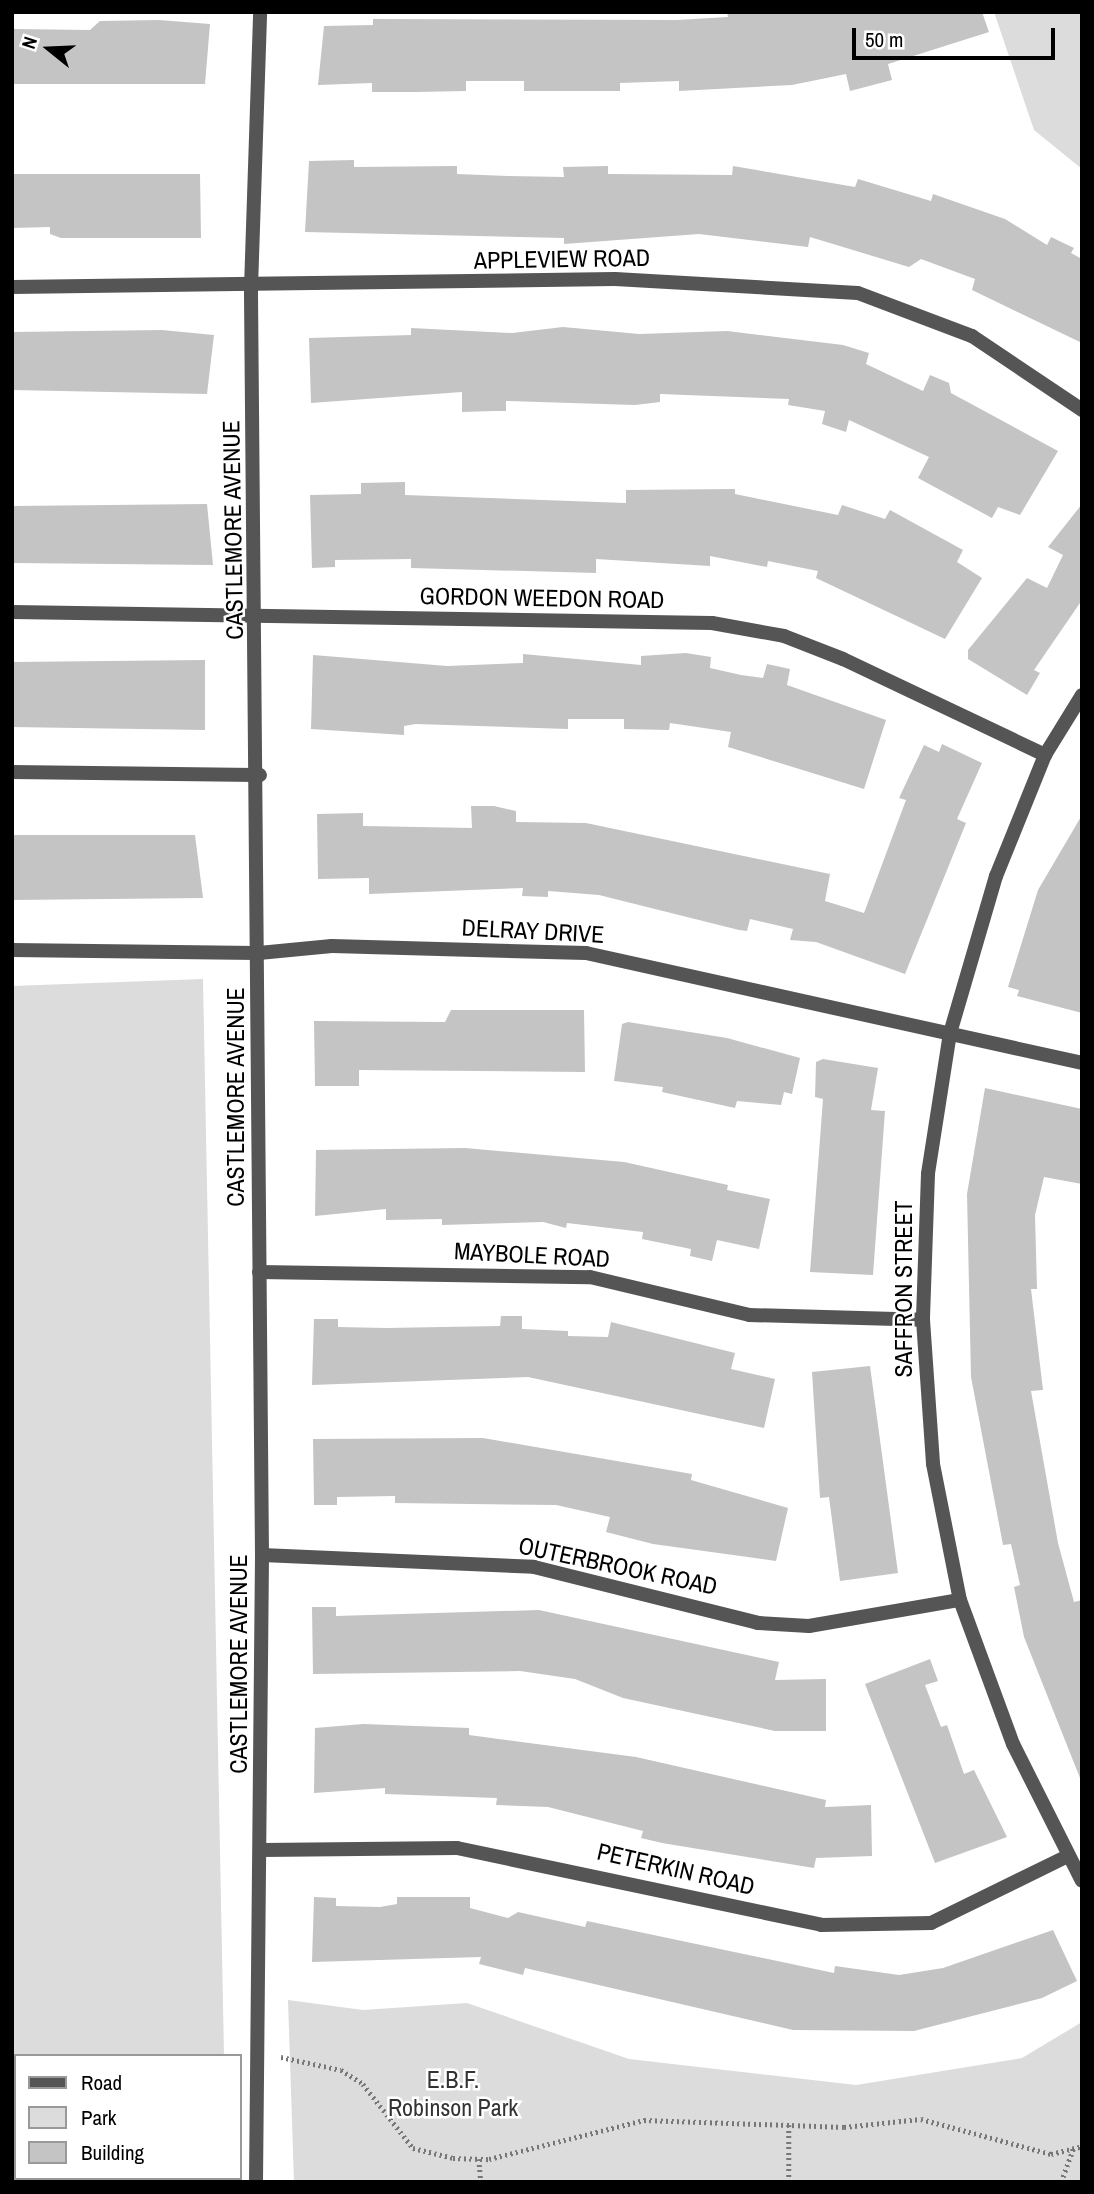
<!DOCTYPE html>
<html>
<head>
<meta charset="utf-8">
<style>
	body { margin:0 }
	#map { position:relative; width:1094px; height:2194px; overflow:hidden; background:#fff; font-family:"Archivo Narrow",sans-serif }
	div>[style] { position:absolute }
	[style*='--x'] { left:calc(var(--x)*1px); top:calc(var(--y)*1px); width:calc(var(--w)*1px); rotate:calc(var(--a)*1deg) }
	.green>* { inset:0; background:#dcdcdc }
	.building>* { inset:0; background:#c4c4c4 }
	.path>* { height:4.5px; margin-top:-2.25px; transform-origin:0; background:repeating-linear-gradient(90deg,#777 0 2px,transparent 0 5.5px) }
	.service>* { height:14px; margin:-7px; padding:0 7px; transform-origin:7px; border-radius:7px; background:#555 }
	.minor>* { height:14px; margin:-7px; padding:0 7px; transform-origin:7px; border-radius:7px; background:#555 }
	.tertiary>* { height:14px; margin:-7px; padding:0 7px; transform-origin:7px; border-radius:7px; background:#555 }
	span { translate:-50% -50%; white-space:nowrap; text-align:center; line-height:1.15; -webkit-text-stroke:5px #fff; paint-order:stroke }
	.street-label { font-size:24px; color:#000 }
	.park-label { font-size:24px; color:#333 }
	.frame { position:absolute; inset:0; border:14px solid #000; pointer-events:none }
	.legend { position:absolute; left:14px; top:2054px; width:228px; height:126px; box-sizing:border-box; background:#fff; border:2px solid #999; margin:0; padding:9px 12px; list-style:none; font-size:21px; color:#000 }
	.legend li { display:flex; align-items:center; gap:14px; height:35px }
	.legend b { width:35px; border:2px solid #999 }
	.north { position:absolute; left:14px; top:14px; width:70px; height:70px; -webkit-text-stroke:5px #fff; paint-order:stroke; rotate:288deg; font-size:19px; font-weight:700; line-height:28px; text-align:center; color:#000 }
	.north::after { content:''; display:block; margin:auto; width:24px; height:32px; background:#000; clip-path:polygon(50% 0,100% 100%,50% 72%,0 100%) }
	.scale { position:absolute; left:852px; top:28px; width:203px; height:32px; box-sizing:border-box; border:4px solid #000; border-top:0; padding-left:9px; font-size:21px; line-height:24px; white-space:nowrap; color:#000; -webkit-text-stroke:5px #fff; paint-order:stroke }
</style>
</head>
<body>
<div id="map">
	<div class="green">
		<div style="clip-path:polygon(994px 12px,1082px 12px,1082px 169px,1034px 130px)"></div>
		<div style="clip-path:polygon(203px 979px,224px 2056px,16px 2056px,16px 2178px,226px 2182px,12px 2182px,12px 986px)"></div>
		<div style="clip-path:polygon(288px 2000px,363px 2010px,467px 2003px,629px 2059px,856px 2085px,1022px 2058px,1082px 2022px,1082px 2182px,294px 2182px)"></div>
	</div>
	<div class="building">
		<div style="clip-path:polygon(727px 12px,982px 12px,989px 32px,888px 64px,892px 80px,850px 91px,846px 74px,792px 85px,679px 91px,679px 81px,620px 83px,620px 91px,524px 91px,524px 81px,466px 81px,466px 91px,416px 92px,372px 92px,372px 83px,318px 85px,324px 26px,373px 25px,373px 19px,677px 20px,728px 17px)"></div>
		<div style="clip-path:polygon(159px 20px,210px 24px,205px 84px,12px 84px,12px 29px,90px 30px,100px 21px)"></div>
		<div style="clip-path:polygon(354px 160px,354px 167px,457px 166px,457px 174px,508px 176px,564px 177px,563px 167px,608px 166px,608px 174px,732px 175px,733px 166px,855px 187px,858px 179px,931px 201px,933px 194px,1005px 219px,1047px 245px,1051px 237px,1074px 248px,1071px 253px,1082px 259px,1082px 343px,972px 290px,975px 279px,921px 259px,909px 267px,810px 237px,808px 247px,699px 234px,564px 244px,564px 238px,305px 232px,309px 161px)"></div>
		<div style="clip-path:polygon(12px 174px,200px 174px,201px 238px,61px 238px,50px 234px,50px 227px,12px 228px)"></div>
		<div style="clip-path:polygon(563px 327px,639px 334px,727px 331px,843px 345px,869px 353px,866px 364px,923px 391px,930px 375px,949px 383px,951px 393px,1058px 451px,1020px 515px,998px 507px,992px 518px,918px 478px,929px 457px,849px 420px,846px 432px,822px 424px,825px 411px,788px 405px,789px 399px,660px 394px,660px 402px,635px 405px,506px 401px,506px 411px,494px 411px,462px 412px,462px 392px,311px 403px,309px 338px,411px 335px,411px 328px,512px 333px)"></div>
		<div style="clip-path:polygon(162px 330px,214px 335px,207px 394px,12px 390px,12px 332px)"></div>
		<div style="clip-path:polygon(405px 482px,405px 495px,626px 503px,626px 490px,735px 489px,735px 494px,838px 515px,842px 505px,885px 519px,890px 510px,963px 550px,957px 562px,982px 578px,945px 639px,816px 578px,818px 571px,768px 561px,767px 567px,710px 556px,710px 566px,596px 559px,596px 573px,411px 568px,411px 559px,335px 560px,335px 567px,312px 568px,310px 495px,361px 494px,361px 483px)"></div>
		<div style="clip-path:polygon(207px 504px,213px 565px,12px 563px,12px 506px)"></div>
		<div style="clip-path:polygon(1082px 504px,1082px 600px,1034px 670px,1040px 673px,1027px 695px,968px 659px,968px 650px,1027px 578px,1047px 588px,1063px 555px,1048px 547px)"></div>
		<div style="clip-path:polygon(686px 653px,711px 657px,710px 668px,741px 675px,763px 678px,767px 664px,790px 669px,787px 685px,886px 720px,864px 789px,728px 747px,731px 732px,670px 723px,669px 730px,624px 729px,624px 719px,568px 719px,568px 729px,416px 724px,404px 726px,404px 735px,311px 729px,313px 655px,447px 666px,523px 663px,523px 654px,641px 665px,641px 656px)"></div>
		<div style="clip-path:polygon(205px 660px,205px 730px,12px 727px,12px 662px)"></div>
		<div style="clip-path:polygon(942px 744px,982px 763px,957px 819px,966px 823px,905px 974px,816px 942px,790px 940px,793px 929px,750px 919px,747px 931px,739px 930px,599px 895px,548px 891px,548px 897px,522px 896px,523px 888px,369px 894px,369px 878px,318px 879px,317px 814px,363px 813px,363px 826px,472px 828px,471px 806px,494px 806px,516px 811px,516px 822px,586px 823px,830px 874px,825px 901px,864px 913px,906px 800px,899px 798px,924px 745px,939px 752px)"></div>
		<div style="clip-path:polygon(1082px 815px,1082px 1013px,1017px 996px,1019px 990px,1008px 987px,1038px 890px)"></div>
		<div style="clip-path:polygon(12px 835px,195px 835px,203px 898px,12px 900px)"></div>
		<div style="clip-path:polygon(451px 1010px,584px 1010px,585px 1072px,359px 1070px,359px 1086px,315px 1086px,314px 1021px,445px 1022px)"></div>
		<div style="clip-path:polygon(628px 1022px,727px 1038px,800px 1058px,792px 1094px,784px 1092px,781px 1105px,737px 1101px,735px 1108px,662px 1092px,663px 1087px,614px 1081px,622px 1024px)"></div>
		<div style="clip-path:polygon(823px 1059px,878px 1068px,871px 1110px,885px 1111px,873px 1275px,810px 1272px,823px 1099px,815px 1097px,816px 1062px)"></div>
		<div style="clip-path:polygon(985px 1088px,1082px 1109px,1082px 1184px,1044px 1177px,1035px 1215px,1037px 1289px,1031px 1289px,1043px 1390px,1031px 1391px,1058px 1543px,1074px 1602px,1082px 1600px,1082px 1783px,1024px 1637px,1014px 1587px,1020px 1585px,1011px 1544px,1003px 1545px,971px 1377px,967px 1194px)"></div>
		<div style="clip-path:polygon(465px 1148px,624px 1162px,728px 1185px,727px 1190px,770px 1199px,759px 1249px,717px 1240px,712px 1261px,690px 1256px,691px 1249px,642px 1239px,643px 1232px,567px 1223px,566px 1228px,543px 1222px,442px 1225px,442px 1219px,386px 1220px,386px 1209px,315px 1216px,316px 1150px)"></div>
		<div style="clip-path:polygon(501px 1316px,522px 1316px,522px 1329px,568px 1331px,568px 1336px,608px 1337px,611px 1322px,735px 1353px,731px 1369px,775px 1379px,764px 1428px,528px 1377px,312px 1385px,314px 1319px,338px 1319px,338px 1327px,386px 1328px,500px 1326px)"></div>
		<div style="clip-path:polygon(870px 1366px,898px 1573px,840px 1581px,829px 1497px,820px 1498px,812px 1372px)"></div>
		<div style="clip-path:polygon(483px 1438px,692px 1474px,691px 1480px,788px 1508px,776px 1561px,653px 1544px,606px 1532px,610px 1517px,556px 1505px,395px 1503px,395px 1496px,337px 1497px,337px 1505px,314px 1505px,313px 1439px)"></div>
		<div style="clip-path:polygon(312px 1607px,336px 1607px,336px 1616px,539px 1610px,779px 1662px,775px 1680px,826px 1679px,826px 1731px,775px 1731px,623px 1698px,575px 1679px,520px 1671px,313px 1674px)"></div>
		<div style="clip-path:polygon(930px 1659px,938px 1681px,925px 1685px,941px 1727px,947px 1725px,964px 1774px,974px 1770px,1007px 1837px,935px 1863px,865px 1684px)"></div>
		<div style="clip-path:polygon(363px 1724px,469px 1728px,469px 1735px,636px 1757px,826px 1800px,825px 1807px,871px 1805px,872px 1856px,816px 1858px,814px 1868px,662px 1843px,641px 1838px,643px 1831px,548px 1807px,496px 1805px,497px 1798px,385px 1794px,385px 1788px,314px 1793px,315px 1728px)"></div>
		<div style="clip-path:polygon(314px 1897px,336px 1898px,336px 1906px,380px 1907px,397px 1904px,397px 1897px,470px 1897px,470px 1908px,508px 1918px,518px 1912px,585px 1927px,587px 1921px,834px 1973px,835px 1966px,899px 1975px,943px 1968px,1053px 1930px,1077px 1981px,1042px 1998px,914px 2031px,793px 2030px,525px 1968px,523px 1975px,479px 1964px,481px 1957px,312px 1962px)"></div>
	</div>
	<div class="path">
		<div style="--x:281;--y:2057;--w:61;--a:12.2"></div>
		<div style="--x:341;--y:2070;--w:26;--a:32"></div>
		<div style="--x:363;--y:2084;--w:81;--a:52"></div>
		<div style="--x:413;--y:2148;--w:41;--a:14"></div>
		<div style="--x:453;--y:2158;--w:36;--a:2"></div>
		<div style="--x:489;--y:2159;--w:160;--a:-14.1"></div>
		<div style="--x:644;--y:2120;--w:200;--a:2"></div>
		<div style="--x:844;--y:2127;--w:77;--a:-5.9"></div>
		<div style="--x:921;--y:2119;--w:135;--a:15.1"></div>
		<div style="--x:1051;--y:2154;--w:32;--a:-14"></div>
		<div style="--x:789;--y:2125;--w:57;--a:90"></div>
		<div style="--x:479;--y:2159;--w:23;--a:85"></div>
		<div style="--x:1061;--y:2182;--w:35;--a:-70"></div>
	</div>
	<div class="service">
		<div style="--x:12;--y:772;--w:248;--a:0.7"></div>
	</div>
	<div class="minor">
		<div style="--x:12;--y:287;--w:603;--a:-0.76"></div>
		<div style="--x:615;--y:279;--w:243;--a:3.3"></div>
		<div style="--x:858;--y:293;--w:122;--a:20.7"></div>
		<div style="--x:972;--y:336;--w:133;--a:33.9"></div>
		<div style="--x:12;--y:612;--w:700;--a:0.9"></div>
		<div style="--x:712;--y:623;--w:73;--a:10.2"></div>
		<div style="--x:784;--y:636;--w:63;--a:21.3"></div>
		<div style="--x:843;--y:659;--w:224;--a:25.4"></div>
		<div style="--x:1082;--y:695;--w:70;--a:121.7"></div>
		<div style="--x:1045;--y:755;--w:131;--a:112"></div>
		<div style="--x:996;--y:876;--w:164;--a:106.3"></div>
		<div style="--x:950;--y:1033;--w:143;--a:98.9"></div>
		<div style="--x:928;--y:1174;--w:146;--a:92"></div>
		<div style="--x:923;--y:1320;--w:144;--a:86"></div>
		<div style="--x:933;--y:1464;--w:139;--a:78.8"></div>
		<div style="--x:960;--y:1600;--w:153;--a:69.8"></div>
		<div style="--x:1013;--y:1744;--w:153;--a:63.3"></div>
		<div style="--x:12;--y:950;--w:247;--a:0.7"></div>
		<div style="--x:259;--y:953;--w:73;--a:-5.5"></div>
		<div style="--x:332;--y:946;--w:254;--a:1.6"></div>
		<div style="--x:586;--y:953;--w:508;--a:12.5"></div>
		<div style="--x:259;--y:1272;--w:331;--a:0.9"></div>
		<div style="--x:590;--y:1277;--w:163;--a:13.4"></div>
		<div style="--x:749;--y:1315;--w:174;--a:1.6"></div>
		<div style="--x:262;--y:1555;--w:272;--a:2.5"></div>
		<div style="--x:534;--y:1567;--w:231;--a:14"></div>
		<div style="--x:758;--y:1623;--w:51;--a:3.4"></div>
		<div style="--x:809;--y:1626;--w:153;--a:-9.8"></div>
		<div style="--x:262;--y:1850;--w:195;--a:-0.6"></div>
		<div style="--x:457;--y:1848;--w:372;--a:11.9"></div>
		<div style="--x:821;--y:1925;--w:110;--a:-1"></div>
		<div style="--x:931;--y:1923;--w:150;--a:-26.1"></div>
	</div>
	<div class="tertiary">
		<div style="--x:256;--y:2182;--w:627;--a:-89.45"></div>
		<div style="--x:262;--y:1555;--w:1267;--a:-90.5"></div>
		<div style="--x:251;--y:288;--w:276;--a:-88.1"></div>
	</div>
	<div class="street-label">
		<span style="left:562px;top:259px;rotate:-1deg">APPLEVIEW ROAD</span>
		<span style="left:233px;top:530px;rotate:-91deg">CASTLEMORE AVENUE</span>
		<span style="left:542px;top:598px;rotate:1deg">GORDON WEEDON ROAD</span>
		<span style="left:533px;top:931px;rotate:3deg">DELRAY DRIVE</span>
		<span style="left:236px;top:1097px;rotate:-90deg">CASTLEMORE AVENUE</span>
		<span style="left:532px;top:1255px;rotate:3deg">MAYBOLE ROAD</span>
		<span style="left:904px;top:1289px;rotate:-90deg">SAFFRON STREET</span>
		<span style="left:618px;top:1566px;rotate:12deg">OUTERBROOK ROAD</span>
		<span style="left:239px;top:1664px;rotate:-90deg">CASTLEMORE AVENUE</span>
		<span style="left:676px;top:1869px;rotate:13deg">PETERKIN ROAD</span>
	</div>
	<div class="park-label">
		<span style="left:453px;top:2094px">E.B.F.<br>Robinson Park</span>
	</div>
	<div class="frame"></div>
	<ul class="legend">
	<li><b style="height:9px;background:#555"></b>Road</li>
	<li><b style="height:19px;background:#dcdcdc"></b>Park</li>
	<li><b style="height:19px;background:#c4c4c4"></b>Building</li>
	</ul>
	<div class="north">N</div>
	<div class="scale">50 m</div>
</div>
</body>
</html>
